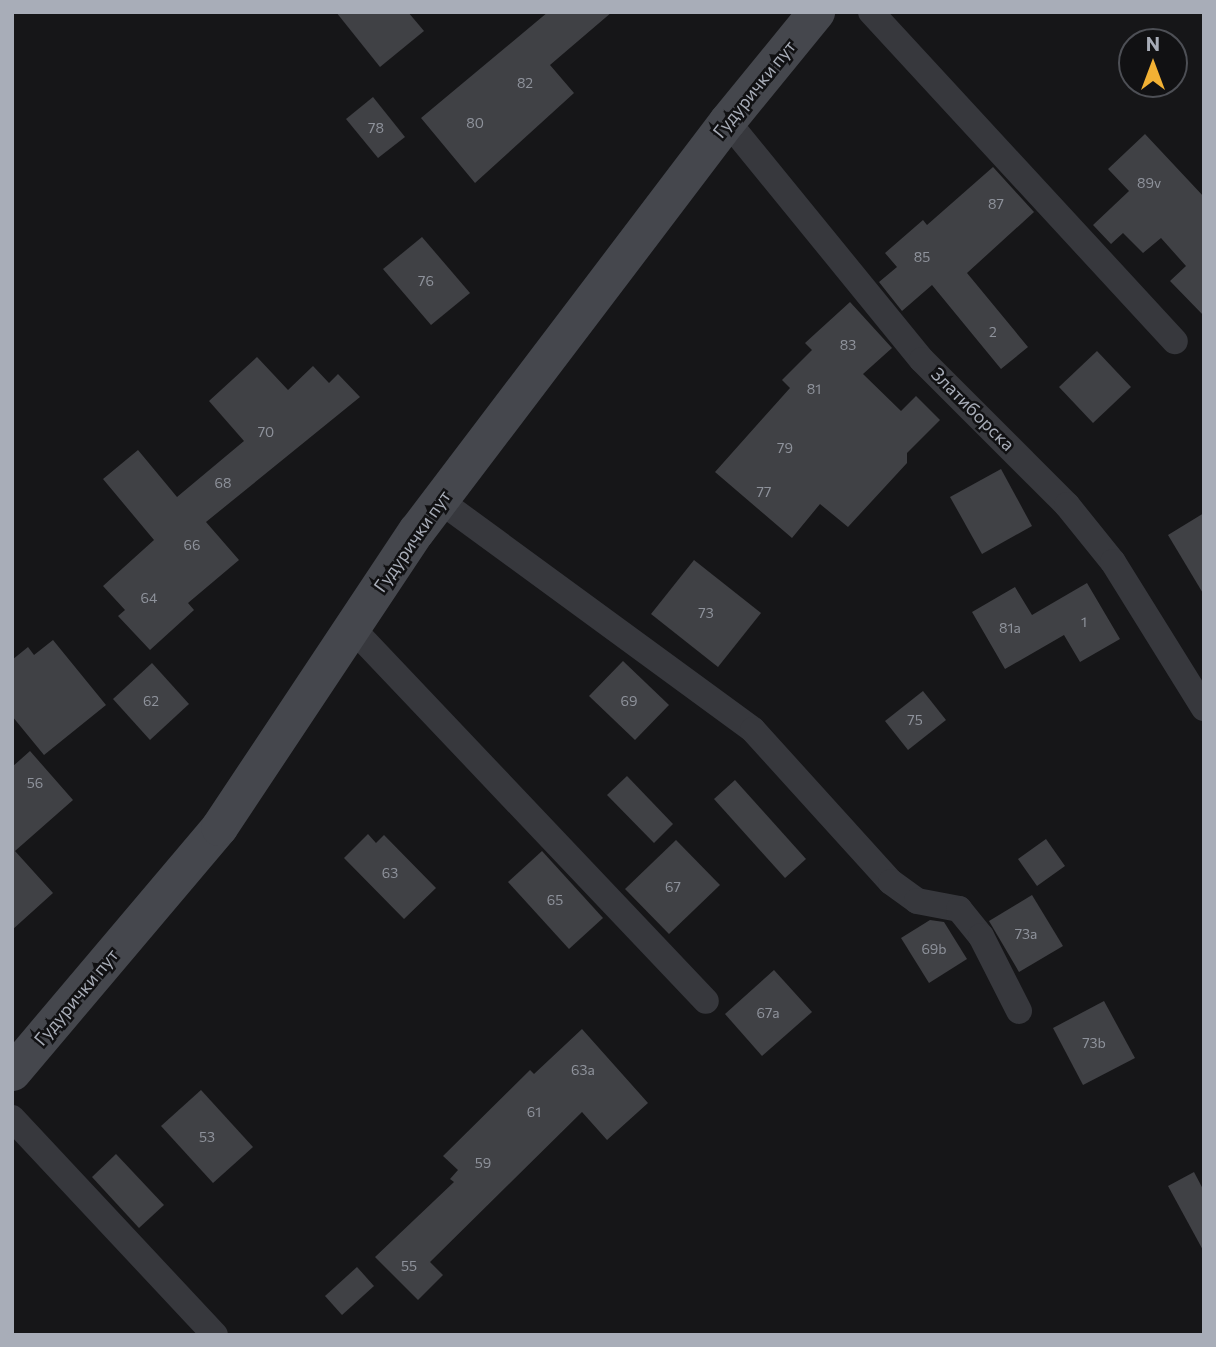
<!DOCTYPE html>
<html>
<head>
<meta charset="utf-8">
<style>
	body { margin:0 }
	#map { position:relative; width:1216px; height:1347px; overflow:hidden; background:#161618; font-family:Commissioner,sans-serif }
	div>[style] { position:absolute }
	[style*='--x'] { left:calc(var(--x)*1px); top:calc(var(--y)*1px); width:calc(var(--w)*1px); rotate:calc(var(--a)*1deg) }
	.building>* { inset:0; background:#404145 }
	.street>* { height:26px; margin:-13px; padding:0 13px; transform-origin:13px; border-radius:13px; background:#37383d }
	.secondary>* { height:37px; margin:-18.5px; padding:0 18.5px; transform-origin:18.5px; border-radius:18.5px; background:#45474d }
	span { translate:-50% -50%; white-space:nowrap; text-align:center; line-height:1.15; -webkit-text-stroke:5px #111113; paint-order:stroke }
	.number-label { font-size:14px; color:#8e929b }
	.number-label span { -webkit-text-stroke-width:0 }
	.street-label { font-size:18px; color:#a8adb8 }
	.frame { position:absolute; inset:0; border:14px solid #a8adb8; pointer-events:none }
	.north { position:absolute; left:1118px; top:28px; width:70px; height:70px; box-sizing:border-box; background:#111113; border:2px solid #4d4f55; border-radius:50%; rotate:0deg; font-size:19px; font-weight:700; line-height:28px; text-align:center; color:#a8adb8 }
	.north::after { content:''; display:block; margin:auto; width:24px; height:32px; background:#f2b134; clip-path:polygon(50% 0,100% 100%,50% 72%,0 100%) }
</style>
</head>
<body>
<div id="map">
	<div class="building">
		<div style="clip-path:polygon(336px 12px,408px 12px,424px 31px,380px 67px)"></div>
		<div style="clip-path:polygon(548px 12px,612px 12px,550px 65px,574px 93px,475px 183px,421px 118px)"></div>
		<div style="clip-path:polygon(373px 97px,405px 137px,378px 158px,346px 119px)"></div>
		<div style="clip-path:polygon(1145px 134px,1204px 197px,1204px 316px,1170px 281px,1186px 266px,1161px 238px,1143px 253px,1123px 233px,1111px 244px,1093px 225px,1129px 191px,1108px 169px)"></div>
		<div style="clip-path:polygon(993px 167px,1034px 212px,967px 273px,1028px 347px,1001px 369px,932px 285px,902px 311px,879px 282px,897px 267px,885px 253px,923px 220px,927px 225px)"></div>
		<div style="clip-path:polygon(422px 237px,470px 293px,431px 325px,383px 269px)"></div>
		<div style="clip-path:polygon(850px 302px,892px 348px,863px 374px,901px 411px,916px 396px,940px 420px,907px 453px,907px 463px,848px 527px,820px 504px,792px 538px,715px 472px,790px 388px,782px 380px,812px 350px,805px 343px)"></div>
		<div style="clip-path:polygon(1097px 351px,1131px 387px,1093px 423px,1059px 387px)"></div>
		<div style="clip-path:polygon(257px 357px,288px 390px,313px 366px,329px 383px,338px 374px,360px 397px,206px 522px,239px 560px,188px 603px,194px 610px,150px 650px,118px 616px,125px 610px,103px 586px,154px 540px,103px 479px,138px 450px,177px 497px,244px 441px,209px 401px)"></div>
		<div style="clip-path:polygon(1001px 469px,1032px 526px,982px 554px,950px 497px)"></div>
		<div style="clip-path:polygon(1204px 513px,1204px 595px,1168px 535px)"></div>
		<div style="clip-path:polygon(694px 560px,761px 613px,718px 667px,651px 614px)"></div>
		<div style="clip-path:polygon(1087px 583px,1120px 639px,1080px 662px,1064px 635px,1005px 669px,972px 612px,1015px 587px,1032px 615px)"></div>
		<div style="clip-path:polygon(53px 640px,106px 705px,44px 755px,12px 716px,12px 660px,28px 647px,34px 655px)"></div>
		<div style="clip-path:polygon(623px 661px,669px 705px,635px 740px,589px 696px)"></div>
		<div style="clip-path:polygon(152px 663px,189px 704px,150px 740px,113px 699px)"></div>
		<div style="clip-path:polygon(923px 691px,946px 720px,908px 750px,885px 721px)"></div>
		<div style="clip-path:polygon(30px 751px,73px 800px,15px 851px,53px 893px,12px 930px,12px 767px)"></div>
		<div style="clip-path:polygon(627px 776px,673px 824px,654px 843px,607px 795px)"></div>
		<div style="clip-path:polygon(735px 780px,806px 859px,785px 878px,714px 799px)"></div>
		<div style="clip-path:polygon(368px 834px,376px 843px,384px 835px,436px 888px,404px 919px,344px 858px)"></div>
		<div style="clip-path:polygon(1046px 839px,1065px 866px,1037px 886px,1018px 859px)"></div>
		<div style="clip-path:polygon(676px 840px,720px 885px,669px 934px,625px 889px)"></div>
		<div style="clip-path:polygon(542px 851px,603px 918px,569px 949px,508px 882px)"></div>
		<div style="clip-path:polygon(1032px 895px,1063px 946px,1019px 972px,989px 921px)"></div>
		<div style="clip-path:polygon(930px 920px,944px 922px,967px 959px,929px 983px,901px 938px)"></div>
		<div style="clip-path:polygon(774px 970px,812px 1012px,762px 1056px,725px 1014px)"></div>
		<div style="clip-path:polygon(1104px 1001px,1135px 1058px,1083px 1085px,1053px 1028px)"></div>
		<div style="clip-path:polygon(582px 1029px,648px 1103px,607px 1140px,582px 1112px,430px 1262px,443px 1275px,418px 1300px,375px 1257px,454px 1182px,450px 1179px,458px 1170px,443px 1156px,530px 1070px,534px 1074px)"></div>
		<div style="clip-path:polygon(201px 1090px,253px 1147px,213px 1183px,161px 1126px)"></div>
		<div style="clip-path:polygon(116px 1154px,164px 1205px,139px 1228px,92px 1177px)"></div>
		<div style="clip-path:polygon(1194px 1172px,1204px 1191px,1204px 1252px,1168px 1186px)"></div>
		<div style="clip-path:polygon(357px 1267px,374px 1286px,342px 1315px,325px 1296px)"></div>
	</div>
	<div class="street">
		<div style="--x:871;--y:12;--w:448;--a:47.3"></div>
		<div style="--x:727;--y:121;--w:308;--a:50.8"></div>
		<div style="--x:922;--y:360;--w:205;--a:45"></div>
		<div style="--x:1067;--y:505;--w:73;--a:51.1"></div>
		<div style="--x:1113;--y:562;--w:172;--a:58.1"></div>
		<div style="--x:439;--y:500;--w:389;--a:36.2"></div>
		<div style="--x:753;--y:730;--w:205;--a:47.8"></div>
		<div style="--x:891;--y:882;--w:32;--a:36"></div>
		<div style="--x:917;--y:901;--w:43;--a:10.8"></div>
		<div style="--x:959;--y:909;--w:35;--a:51"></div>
		<div style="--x:981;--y:936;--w:84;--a:63.1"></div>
		<div style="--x:352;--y:628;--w:514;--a:46.5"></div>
		<div style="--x:12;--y:1118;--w:297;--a:46.9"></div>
	</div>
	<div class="secondary">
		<div style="--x:12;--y:1072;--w:321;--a:-49.8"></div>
		<div style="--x:219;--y:827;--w:356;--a:-56.4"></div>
		<div style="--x:416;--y:531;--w:515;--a:-52.82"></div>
		<div style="--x:727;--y:121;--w:141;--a:-50.8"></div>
	</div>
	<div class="number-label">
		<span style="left:525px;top:83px">82</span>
		<span style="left:475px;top:123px">80</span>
		<span style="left:376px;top:128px">78</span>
		<span style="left:1149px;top:183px">89v</span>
		<span style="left:996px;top:204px">87</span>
		<span style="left:922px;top:257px">85</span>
		<span style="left:426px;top:281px">76</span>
		<span style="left:993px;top:332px">2</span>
		<span style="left:848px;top:345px">83</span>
		<span style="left:814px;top:389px">81</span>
		<span style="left:266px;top:432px">70</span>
		<span style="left:785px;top:448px">79</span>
		<span style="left:223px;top:483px">68</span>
		<span style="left:764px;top:492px">77</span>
		<span style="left:192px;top:545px">66</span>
		<span style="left:149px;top:598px">64</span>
		<span style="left:706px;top:613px">73</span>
		<span style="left:1084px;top:622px">1</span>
		<span style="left:1010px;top:628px">81a</span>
		<span style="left:151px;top:701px">62</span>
		<span style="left:629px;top:701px">69</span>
		<span style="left:915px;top:720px">75</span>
		<span style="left:35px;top:783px">56</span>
		<span style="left:390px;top:873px">63</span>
		<span style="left:673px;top:887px">67</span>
		<span style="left:555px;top:900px">65</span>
		<span style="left:1026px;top:934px">73a</span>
		<span style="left:934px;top:949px">69b</span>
		<span style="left:768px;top:1013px">67a</span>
		<span style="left:1094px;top:1043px">73b</span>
		<span style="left:583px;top:1070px">63a</span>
		<span style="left:534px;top:1112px">61</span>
		<span style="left:207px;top:1137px">53</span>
		<span style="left:483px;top:1163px">59</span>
		<span style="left:409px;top:1266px">55</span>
	</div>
	<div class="street-label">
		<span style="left:754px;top:89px;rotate:-51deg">Гудурички пут</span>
		<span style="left:973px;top:409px;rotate:45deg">Златиборска</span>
		<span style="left:412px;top:541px;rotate:-55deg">Гудурички пут</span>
		<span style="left:76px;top:997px;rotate:-50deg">Гудурички пут</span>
	</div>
	<div class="frame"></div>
	<div class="north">N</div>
</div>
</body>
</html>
